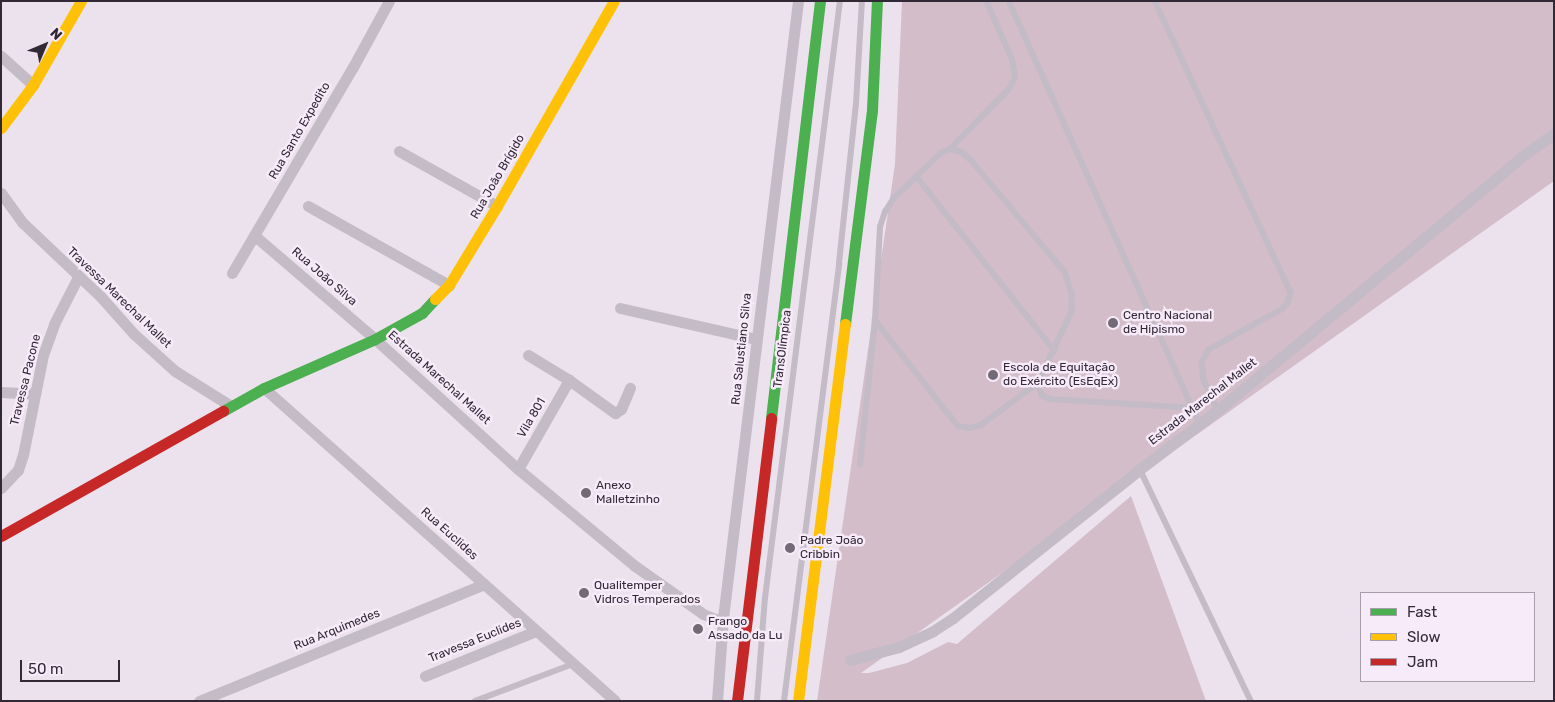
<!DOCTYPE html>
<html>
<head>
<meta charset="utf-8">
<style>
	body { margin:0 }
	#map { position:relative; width:1555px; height:702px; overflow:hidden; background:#ebe2ed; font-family:Rubik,sans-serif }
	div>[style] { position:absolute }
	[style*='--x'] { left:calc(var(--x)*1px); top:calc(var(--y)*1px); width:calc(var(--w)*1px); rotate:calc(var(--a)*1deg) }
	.green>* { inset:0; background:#d3bdc9 }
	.lane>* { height:5.5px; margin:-2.75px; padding:0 2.75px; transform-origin:2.75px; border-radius:2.75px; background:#c3bbc6 }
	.street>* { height:11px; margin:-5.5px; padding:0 5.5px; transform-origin:5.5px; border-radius:5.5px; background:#c3bbc6 }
	.fast>* { height:11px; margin:-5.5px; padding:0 5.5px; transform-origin:5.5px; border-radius:5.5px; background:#4caf50 }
	.slow>* { height:11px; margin:-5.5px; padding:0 5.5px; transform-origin:5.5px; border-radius:5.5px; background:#ffc107 }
	.jam>* { height:11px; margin:-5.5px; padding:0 5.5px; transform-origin:5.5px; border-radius:5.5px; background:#c62828 }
	.dots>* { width:14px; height:14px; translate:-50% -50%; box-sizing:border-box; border:2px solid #f7eaf9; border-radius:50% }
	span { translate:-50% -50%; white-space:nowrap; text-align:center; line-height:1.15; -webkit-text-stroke:5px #f7eaf9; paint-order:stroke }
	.street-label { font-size:12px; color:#322937 }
	.poi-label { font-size:12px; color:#322937 }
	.left { translate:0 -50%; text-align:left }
	.frame { position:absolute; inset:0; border:2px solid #322937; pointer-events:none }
	.legend { position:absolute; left:1360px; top:592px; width:175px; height:90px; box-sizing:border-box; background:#f7eaf9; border:1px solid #a89dab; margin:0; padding:6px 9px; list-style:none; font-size:15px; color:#322937 }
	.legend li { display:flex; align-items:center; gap:10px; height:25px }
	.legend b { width:25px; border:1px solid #a89dab }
	.north { position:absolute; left:20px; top:20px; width:50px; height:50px; -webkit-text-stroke:4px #f7eaf9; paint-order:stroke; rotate:45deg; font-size:14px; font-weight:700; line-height:20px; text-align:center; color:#322937 }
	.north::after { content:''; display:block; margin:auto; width:18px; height:22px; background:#322937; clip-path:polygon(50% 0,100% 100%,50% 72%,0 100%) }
	.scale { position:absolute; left:20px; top:660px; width:100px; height:22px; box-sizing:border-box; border:2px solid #322937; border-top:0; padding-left:6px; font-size:15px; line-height:18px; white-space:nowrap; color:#322937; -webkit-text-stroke:4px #f7eaf9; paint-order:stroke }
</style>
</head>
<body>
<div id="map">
	<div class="green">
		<div style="clip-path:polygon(902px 1px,1554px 1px,1554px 181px,861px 673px,869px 673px,907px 663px,948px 642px,957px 644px,1131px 496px,1206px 701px,817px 701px,895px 164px)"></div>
	</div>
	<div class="lane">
		<div style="--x:1009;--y:1;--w:464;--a:65.7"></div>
		<div style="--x:1155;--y:1;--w:322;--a:65"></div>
		<div style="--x:1291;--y:293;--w:10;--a:107"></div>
		<div style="--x:1288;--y:303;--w:8;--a:130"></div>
		<div style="--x:1283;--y:309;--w:85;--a:151"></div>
		<div style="--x:1209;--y:350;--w:14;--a:120"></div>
		<div style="--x:1202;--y:362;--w:18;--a:84"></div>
		<div style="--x:1204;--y:380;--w:33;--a:65"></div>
		<div style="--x:950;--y:149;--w:84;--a:-45.5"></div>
		<div style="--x:1009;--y:89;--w:13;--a:-63"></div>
		<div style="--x:1015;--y:77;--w:17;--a:-100"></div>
		<div style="--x:1012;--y:60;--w:64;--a:-113.8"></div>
		<div style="--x:917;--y:177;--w:222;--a:51.6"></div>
		<div style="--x:875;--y:320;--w:135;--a:51.9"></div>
		<div style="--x:958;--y:426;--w:12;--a:9"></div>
		<div style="--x:970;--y:428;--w:11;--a:-15"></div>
		<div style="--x:981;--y:425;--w:71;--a:-36.4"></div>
		<div style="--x:860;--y:465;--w:146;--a:-84.1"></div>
		<div style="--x:875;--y:320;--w:93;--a:-86.9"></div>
		<div style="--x:880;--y:227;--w:16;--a:-72"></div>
		<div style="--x:885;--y:212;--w:15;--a:-58"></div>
		<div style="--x:893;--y:199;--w:66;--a:-43.8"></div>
		<div style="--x:941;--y:153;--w:10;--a:-24"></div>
		<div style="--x:950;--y:149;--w:12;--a:14"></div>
		<div style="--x:962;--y:152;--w:12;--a:42"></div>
		<div style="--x:971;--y:160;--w:146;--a:50"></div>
		<div style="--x:1065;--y:272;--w:22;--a:72"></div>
		<div style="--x:1072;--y:293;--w:19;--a:90"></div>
		<div style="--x:1072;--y:312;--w:79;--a:115.6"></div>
		<div style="--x:1038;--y:383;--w:13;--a:72"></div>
		<div style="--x:1042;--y:395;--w:9;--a:27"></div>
		<div style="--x:1050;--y:399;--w:143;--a:3.6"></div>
		<div style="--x:1140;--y:469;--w:257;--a:64.4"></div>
		<div style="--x:475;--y:701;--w:105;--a:-20.7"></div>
		<div style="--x:757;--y:701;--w:103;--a:-85.6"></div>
		<div style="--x:765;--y:598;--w:602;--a:-82.84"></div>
		<div style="--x:784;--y:701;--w:441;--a:-82.8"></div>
		<div style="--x:839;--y:263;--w:160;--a:-83.9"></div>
		<div style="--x:856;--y:104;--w:103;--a:-86.7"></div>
	</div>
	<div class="street">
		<div style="--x:1;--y:56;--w:43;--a:42.2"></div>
		<div style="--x:399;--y:151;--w:112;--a:29.3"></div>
		<div style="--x:1;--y:193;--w:37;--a:54"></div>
		<div style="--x:23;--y:223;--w:108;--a:43.5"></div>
		<div style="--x:101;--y:297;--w:50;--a:48.3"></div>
		<div style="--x:134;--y:334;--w:55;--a:42.1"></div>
		<div style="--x:175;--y:371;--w:66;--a:32"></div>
		<div style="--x:308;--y:206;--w:162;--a:29.3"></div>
		<div style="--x:255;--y:236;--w:158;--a:40.6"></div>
		<div style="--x:375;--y:339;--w:193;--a:42.3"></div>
		<div style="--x:518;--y:469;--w:152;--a:39.7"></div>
		<div style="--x:635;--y:566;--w:83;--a:35.2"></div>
		<div style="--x:703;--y:614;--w:16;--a:22"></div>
		<div style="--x:718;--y:620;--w:5;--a:-22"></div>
		<div style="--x:232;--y:273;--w:239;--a:-59.6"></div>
		<div style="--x:353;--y:67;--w:75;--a:-61.4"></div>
		<div style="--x:620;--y:308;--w:139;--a:12.8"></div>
		<div style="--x:569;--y:380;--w:57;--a:35.7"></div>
		<div style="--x:615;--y:413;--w:7;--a:-34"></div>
		<div style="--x:621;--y:409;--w:23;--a:-67"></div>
		<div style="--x:264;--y:388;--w:470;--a:41.7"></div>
		<div style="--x:1;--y:392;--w:33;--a:3"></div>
		<div style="--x:518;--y:469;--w:103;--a:-60.2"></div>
		<div style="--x:569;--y:380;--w:48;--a:-148.6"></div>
		<div style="--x:1;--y:488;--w:25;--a:-47"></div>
		<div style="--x:18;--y:470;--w:16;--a:-72"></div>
		<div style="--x:23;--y:455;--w:102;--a:-78.7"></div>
		<div style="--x:43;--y:355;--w:33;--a:-70"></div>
		<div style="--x:54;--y:324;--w:53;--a:-62.9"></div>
		<div style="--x:850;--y:660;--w:51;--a:-14.9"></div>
		<div style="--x:899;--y:647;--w:38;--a:-25"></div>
		<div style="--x:933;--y:631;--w:24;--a:-33"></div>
		<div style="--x:953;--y:618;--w:239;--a:-38.5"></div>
		<div style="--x:1140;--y:469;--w:98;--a:-37.1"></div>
		<div style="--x:1218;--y:410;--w:398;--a:-39.8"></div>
		<div style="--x:1524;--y:155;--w:37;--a:-36"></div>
		<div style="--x:425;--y:676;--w:120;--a:-22.1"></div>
		<div style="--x:199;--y:701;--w:308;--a:-22.3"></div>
		<div style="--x:717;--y:701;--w:83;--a:-85.9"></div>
		<div style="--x:723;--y:618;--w:622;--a:-83.07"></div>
	</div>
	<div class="fast">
		<div style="--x:845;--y:324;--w:216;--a:-82.8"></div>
		<div style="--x:872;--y:110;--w:109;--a:-87.4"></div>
		<div style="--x:223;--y:411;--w:47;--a:-29.3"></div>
		<div style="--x:264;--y:388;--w:121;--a:-23.8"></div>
		<div style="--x:375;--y:339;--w:54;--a:-29"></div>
		<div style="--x:422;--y:313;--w:19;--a:-47"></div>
		<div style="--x:771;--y:418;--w:420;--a:-83.3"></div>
	</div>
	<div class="slow">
		<div style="--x:1;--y:128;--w:54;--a:-53.3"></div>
		<div style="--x:33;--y:85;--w:97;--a:-60.3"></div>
		<div style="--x:435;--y:299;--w:20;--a:-45"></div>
		<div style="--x:449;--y:285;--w:92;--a:-58.7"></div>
		<div style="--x:497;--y:206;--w:236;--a:-60.3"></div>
		<div style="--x:798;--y:701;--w:380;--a:-82.9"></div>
	</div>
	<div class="jam">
		<div style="--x:1;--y:536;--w:255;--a:-29.4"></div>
		<div style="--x:737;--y:701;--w:285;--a:-83.1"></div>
	</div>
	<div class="dots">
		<div style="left:1113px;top:323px;background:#736a77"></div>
		<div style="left:993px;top:375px;background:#736a77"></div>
		<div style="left:586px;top:493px;background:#736a77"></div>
		<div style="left:790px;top:548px;background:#736a77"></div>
		<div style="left:584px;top:593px;background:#736a77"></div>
		<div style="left:698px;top:629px;background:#736a77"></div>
	</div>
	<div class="street-label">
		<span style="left:300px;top:131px;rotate:-60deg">Rua Santo Expedito</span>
		<span style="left:498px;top:177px;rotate:-60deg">Rua João Brígido</span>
		<span style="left:324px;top:277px;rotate:41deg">Rua João Silva</span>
		<span style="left:119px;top:298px;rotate:44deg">Travessa Marechal Mallet</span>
		<span style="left:742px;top:349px;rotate:-84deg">Rua Salustiano Silva</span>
		<span style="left:783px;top:349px;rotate:-83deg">TransOlímpica</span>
		<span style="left:439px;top:378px;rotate:42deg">Estrada Marechal Mallet</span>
		<span style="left:26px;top:380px;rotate:-76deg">Travessa Pacone</span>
		<span style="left:1203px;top:402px;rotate:-38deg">Estrada Marechal Mallet</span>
		<span style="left:532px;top:418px;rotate:-60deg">Vila 801</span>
		<span style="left:449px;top:534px;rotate:42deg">Rua Euclides</span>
		<span style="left:337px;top:630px;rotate:-22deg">Rua Arquimedes</span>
		<span style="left:475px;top:641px;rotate:-22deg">Travessa Euclides</span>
	</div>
	<div class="poi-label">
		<span class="left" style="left:1123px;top:323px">Centro Nacional<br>de Hipismo</span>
		<span class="left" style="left:1003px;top:375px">Escola de Equitação<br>do Exército (EsEqEx)</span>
		<span class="left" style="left:596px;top:493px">Anexo<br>Malletzinho</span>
		<span class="left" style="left:800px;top:548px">Padre João<br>Cribbin</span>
		<span class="left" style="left:594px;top:593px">Qualitemper<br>Vidros Temperados</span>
		<span class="left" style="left:708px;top:629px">Frango<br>Assado da Lu</span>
	</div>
	<div class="frame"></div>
	<ul class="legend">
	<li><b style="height:6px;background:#4caf50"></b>Fast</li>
	<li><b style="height:6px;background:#ffc107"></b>Slow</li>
	<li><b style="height:6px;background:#c62828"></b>Jam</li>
	</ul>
	<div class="north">N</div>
	<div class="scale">50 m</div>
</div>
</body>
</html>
